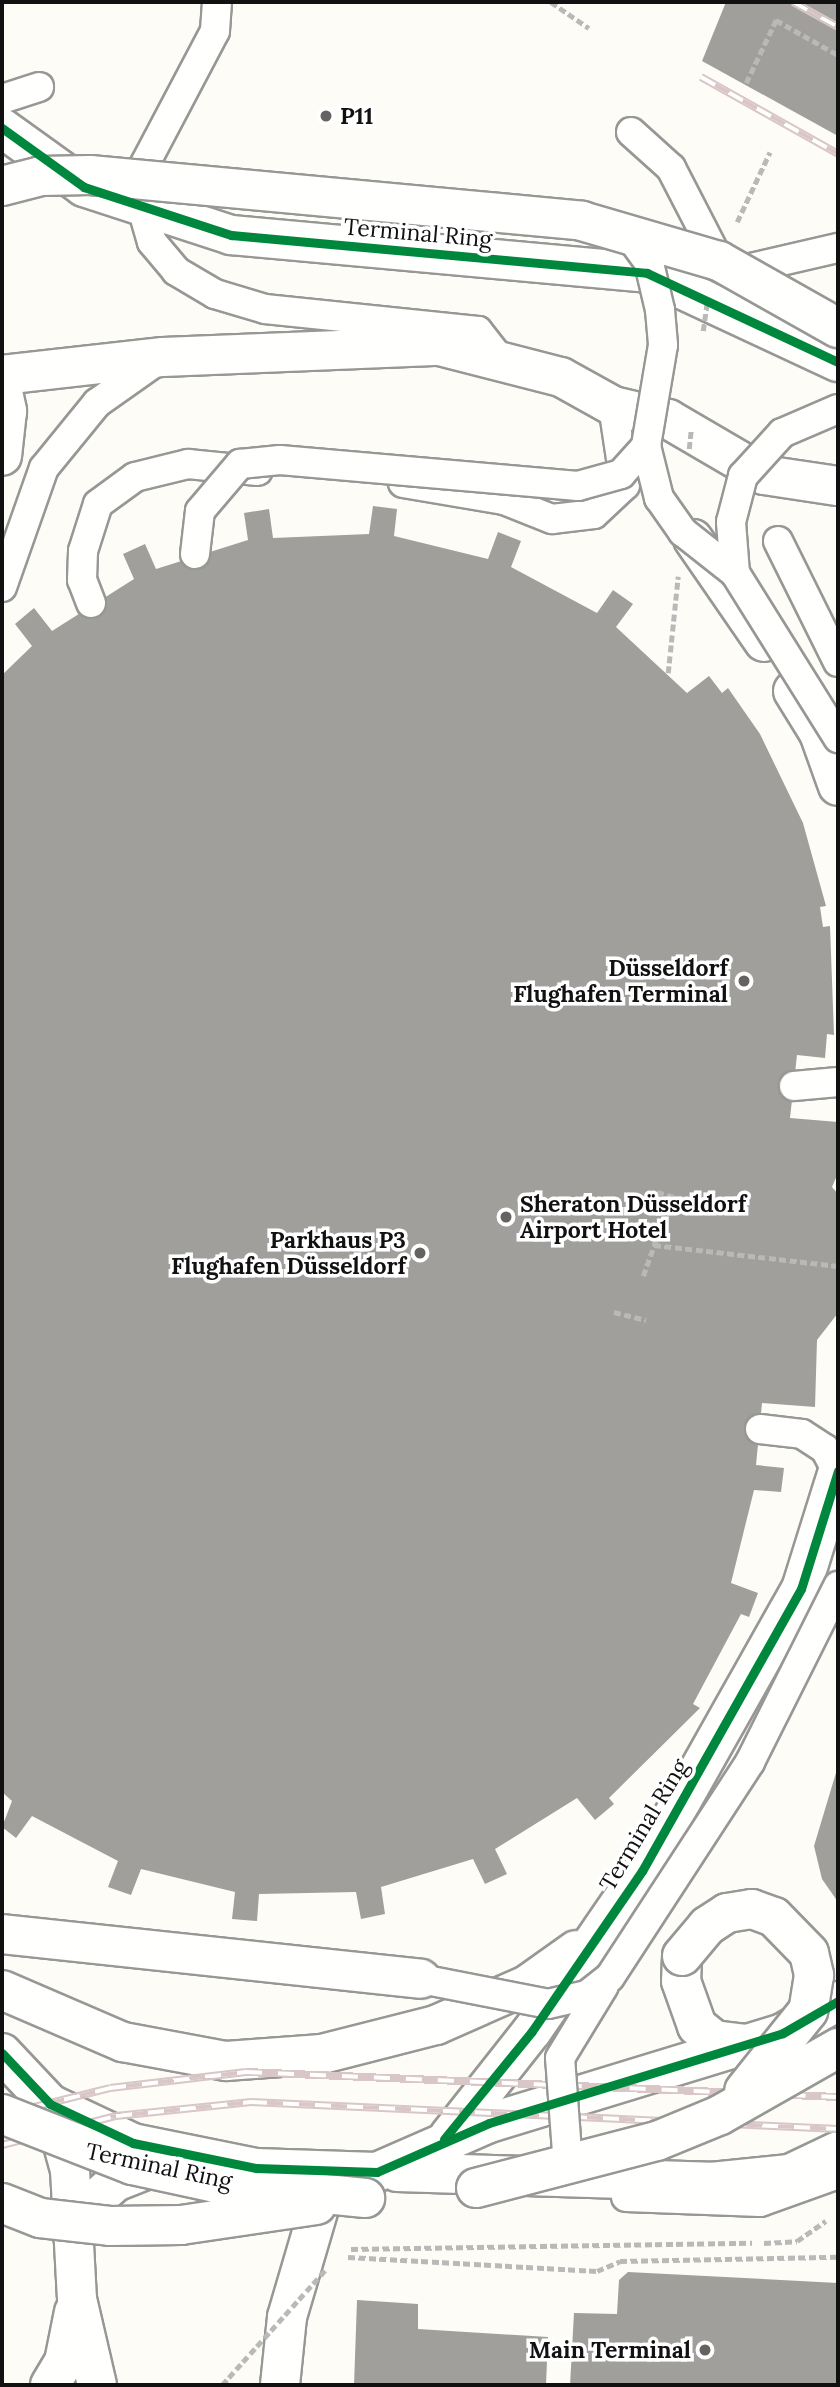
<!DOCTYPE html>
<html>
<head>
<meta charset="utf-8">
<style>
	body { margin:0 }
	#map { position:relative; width:840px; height:2387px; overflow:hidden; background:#fdfcf7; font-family:Lora,serif }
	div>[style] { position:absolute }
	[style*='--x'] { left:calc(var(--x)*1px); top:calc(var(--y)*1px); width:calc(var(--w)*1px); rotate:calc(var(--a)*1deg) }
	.building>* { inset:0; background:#a19f9c }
	.path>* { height:4.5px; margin-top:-2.25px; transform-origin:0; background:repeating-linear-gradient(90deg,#b9b9b8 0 7px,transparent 0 10.5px) }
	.roads { filter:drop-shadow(2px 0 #979795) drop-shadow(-2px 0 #979795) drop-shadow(0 2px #979795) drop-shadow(0 -2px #979795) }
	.lane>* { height:28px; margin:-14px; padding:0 14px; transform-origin:14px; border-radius:14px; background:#fffffe }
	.street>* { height:38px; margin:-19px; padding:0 19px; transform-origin:19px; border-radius:19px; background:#fffffe }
	.rail>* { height:8px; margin-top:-4px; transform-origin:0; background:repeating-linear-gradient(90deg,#fff 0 16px,#d9c6c7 0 32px); box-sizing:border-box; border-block:2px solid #d9c6c7 }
	.path-bridge>* { height:4.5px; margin-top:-2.25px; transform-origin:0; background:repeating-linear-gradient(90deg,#b9b9b8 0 7px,transparent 0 10.5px) }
	.bridges { filter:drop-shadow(2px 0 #979795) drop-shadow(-2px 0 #979795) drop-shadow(0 2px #979795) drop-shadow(0 -2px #979795) }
	.lane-bridge>* { height:28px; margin:-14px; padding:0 14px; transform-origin:14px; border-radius:14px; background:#fffffe }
	.street-bridge>* { height:38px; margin:-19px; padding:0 19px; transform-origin:19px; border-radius:19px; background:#fffffe }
	.cycleway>* { height:9px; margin:-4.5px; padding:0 4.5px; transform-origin:4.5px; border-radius:4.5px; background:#00873e }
	.dots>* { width:19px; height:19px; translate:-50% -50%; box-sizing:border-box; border:4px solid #fff; border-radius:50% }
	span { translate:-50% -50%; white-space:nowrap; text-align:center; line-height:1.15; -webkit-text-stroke:7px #fff; paint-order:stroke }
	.poi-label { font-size:23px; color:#111; font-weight:700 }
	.left { translate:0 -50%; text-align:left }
	.right { translate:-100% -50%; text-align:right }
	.street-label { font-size:23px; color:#111 }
	.frame { position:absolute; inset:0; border:4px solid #111; pointer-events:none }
</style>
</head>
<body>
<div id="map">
	<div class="building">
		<div style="clip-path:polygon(726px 2px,838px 2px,838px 136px,702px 61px)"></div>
		<div style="clip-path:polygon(373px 506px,397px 509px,394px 536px,488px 559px,498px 532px,521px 541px,511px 567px,597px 613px,613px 590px,633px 604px,616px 627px,687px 693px,709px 676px,722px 693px,728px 688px,760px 734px,803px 823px,826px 906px,820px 907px,823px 927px,830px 926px,834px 1035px,827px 1034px,825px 1058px,797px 1055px,790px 1118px,838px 1122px,838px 1173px,832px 1187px,838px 1194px,838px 1313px,817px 1340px,815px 1407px,762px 1403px,756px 1465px,784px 1468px,781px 1492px,754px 1490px,731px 1583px,758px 1593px,749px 1617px,741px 1614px,693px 1704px,700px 1708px,609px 1798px,614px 1804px,595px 1820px,577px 1798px,495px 1849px,507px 1874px,485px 1884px,473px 1859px,381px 1887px,385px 1914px,361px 1919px,356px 1892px,259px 1894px,257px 1921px,232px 1919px,235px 1892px,141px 1869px,131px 1895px,108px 1887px,118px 1861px,32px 1816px,16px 1838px,2px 1827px,12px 1801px,2px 1792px,2px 675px,32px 646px,15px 624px,34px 608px,52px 631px,134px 579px,123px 554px,145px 544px,156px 569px,248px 540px,244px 513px,269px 509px,273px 538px,369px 534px)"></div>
		<div style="clip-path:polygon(838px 1766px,838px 1902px,822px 1879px,814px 1846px)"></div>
		<div style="clip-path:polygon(628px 2272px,838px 2283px,838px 2385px,570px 2385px,574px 2313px,617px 2314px,619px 2280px)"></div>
		<div style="clip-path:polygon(357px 2300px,418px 2304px,418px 2329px,548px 2337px,546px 2385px,354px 2385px)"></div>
	</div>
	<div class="path">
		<div style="--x:551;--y:2;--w:46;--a:34.4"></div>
		<div style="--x:746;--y:83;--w:70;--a:-64.5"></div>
		<div style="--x:776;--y:20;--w:71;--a:29.4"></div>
		<div style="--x:657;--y:1192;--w:32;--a:16"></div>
		<div style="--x:654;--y:1245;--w:22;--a:-69"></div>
		<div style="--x:643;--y:1276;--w:33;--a:-70"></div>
		<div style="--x:654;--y:1245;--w:185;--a:6.5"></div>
		<div style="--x:614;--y:1312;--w:33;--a:14"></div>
		<div style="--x:764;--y:2243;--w:33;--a:-3"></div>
		<div style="--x:797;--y:2241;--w:35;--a:-35"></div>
		<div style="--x:351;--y:2249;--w:401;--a:-0.9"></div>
		<div style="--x:348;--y:2257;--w:249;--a:3.2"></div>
		<div style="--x:597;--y:2271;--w:25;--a:-23"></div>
		<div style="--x:620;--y:2261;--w:218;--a:-1.1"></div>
	</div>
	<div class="roads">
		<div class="lane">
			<div style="--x:217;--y:2;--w:29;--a:94"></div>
			<div style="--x:215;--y:31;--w:150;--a:117.8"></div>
			<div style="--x:145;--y:164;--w:47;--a:92.4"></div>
			<div style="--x:143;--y:211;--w:32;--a:74"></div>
			<div style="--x:152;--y:242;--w:38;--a:50"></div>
			<div style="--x:176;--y:271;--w:45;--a:30.5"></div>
			<div style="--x:215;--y:294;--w:52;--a:16.7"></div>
			<div style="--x:265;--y:309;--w:214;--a:5.9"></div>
			<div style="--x:478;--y:331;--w:34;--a:52"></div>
			<div style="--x:2;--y:99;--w:39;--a:-18"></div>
			<div style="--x:631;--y:132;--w:54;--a:42"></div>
			<div style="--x:671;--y:168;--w:105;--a:62.7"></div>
			<div style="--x:738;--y:271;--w:103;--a:-13"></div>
			<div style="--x:403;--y:483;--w:102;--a:9.6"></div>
			<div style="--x:504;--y:500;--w:52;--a:21.6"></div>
			<div style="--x:552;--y:519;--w:42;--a:-6.8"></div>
			<div style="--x:594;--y:514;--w:42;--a:-43.1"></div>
			<div style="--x:625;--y:485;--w:80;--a:-98.6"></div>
			<div style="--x:778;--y:541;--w:135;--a:63.6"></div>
			<div style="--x:2;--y:587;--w:126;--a:-70.6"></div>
			<div style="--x:44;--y:468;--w:84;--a:-50.8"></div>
			<div style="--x:97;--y:403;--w:78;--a:-35.1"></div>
			<div style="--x:91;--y:603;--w:25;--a:-111"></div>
			<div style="--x:82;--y:580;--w:29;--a:-88"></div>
			<div style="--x:83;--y:551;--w:49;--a:-72.3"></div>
			<div style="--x:98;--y:504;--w:46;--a:-36.1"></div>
			<div style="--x:135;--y:477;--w:55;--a:-13.8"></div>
			<div style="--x:188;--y:464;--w:70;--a:5.7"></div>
			<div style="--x:794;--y:1086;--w:44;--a:-5.2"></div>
			<div style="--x:760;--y:1429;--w:42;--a:6.8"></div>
			<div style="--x:802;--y:1434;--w:27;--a:33"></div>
			<div style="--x:825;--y:1449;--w:27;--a:62"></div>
			<div style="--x:626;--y:2197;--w:134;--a:2.1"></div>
			<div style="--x:760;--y:2202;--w:83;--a:-19.7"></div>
		</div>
		<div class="street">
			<div style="--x:2;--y:128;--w:101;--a:35.7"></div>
			<div style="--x:84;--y:187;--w:155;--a:18.1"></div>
			<div style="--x:231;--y:235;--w:418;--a:5.2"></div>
			<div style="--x:647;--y:273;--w:211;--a:25"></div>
			<div style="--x:2;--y:375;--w:162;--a:-6.4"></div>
			<div style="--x:163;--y:357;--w:277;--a:-2.3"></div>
			<div style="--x:440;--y:346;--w:125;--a:14.4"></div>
			<div style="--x:561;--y:377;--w:60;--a:29.1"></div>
			<div style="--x:613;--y:406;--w:57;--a:13.3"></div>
			<div style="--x:668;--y:419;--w:111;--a:30.3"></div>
			<div style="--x:764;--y:475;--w:75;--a:8.5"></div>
			<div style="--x:2;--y:387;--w:25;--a:78"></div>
			<div style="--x:7;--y:411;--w:45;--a:96.3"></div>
			<div style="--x:693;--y:539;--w:125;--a:55.4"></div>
			<div style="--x:793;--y:691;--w:49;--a:58.2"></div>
			<div style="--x:819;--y:733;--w:56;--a:70.3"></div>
			<div style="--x:682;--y:1956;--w:25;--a:92"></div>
			<div style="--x:681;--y:1981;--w:48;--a:70.4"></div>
			<div style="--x:697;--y:2026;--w:22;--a:39"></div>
			<div style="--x:714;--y:2040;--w:31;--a:7"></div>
			<div style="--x:2;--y:1990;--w:132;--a:23.3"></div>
			<div style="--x:123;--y:2042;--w:105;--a:10.5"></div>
			<div style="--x:226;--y:2061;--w:96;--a:-4.2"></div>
			<div style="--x:322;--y:2054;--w:118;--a:-14.3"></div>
			<div style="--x:436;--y:2025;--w:99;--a:-23.7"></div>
			<div style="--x:527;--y:1985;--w:60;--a:-35.5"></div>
			<div style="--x:2;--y:2053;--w:70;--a:46.7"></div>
			<div style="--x:50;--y:2104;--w:92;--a:25.2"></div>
			<div style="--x:133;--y:2143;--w:126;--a:11.5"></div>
			<div style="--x:256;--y:2168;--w:121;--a:1.9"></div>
			<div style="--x:377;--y:2172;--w:122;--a:-23.6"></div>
			<div style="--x:489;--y:2123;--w:307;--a:-17"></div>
			<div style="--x:783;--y:2033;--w:64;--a:-30.2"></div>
			<div style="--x:54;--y:2112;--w:60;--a:74.6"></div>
			<div style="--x:70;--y:2170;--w:129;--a:86.9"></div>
			<div style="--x:77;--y:2299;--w:88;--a:76.9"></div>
			<div style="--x:449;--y:2136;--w:134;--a:-51.7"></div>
			<div style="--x:532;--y:2031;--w:194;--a:-55.5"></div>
			<div style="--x:642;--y:1871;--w:324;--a:-60.6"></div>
			<div style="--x:801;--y:1589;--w:124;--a:-72.6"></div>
			<div style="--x:397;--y:2172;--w:314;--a:1.8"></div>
			<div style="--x:711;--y:2182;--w:79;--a:-5.8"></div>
			<div style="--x:790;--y:2174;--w:53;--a:-25.6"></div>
			<div style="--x:73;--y:2236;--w:39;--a:-60"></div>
			<div style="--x:93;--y:2202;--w:30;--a:-42"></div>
			<div style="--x:115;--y:2182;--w:55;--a:-21.4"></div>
			<div style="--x:50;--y:2385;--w:27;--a:-59"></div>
			<div style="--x:64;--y:2362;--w:51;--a:-78.7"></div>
			<div style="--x:280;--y:2385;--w:68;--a:-84.1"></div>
			<div style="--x:287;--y:2317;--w:149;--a:-73.6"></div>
		</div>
	</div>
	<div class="rail">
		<div style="--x:793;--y:2;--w:51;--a:29.1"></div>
		<div style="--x:701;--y:77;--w:157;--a:29.3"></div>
		<div style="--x:2;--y:2115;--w:111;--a:-14"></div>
		<div style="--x:110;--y:2088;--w:137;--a:-6.7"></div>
		<div style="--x:246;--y:2072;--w:593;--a:2.42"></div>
		<div style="--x:2;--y:2145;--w:118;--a:-14.3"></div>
		<div style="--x:116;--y:2116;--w:136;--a:-5.9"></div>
		<div style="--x:251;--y:2102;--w:588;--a:2.63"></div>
	</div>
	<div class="path-bridge">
		<div style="--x:737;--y:222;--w:77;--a:-64.8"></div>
		<div style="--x:703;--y:331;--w:29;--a:-82"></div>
		<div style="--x:689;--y:449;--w:19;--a:-84"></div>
		<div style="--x:668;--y:673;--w:97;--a:-84.1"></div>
		<div style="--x:222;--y:2385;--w:157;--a:-48.1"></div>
	</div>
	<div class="bridges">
		<div class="lane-bridge">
			<div style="--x:626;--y:231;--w:39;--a:54"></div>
			<div style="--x:649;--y:263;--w:48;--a:76.8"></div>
			<div style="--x:660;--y:310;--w:35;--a:85"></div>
			<div style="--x:663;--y:345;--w:102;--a:99.6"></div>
			<div style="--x:646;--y:446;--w:54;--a:76"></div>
			<div style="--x:659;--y:498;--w:42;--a:54.8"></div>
			<div style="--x:683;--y:532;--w:66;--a:38.3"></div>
			<div style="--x:735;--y:573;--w:195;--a:58"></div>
			<div style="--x:195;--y:554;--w:43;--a:-83.4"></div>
			<div style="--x:200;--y:511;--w:62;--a:-49.6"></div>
			<div style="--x:240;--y:464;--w:40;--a:-5.7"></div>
			<div style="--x:280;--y:460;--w:299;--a:5"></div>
			<div style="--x:578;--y:486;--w:45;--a:-15.6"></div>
			<div style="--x:621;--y:474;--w:38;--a:-48"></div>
			<div style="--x:735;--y:573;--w:51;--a:-94.5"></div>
			<div style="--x:731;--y:522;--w:48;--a:-75.4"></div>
			<div style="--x:743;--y:476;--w:58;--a:-47.8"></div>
			<div style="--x:782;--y:433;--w:61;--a:-23.2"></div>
			<div style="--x:421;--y:1979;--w:129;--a:11.1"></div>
			<div style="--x:548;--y:2004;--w:40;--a:-13"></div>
			<div style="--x:587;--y:1995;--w:29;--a:-38"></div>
			<div style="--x:610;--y:1977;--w:257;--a:-56.9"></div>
			<div style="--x:750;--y:1762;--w:197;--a:-63.4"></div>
			<div style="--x:568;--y:2166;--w:108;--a:-94.2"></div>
			<div style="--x:560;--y:2058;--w:84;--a:-58.6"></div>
		</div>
		<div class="street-bridge">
			<div style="--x:2;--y:186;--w:40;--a:-14.4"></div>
			<div style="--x:41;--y:176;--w:49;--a:-1.2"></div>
			<div style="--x:90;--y:175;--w:494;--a:5.3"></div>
			<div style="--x:582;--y:221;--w:143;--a:16.3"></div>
			<div style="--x:719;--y:261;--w:137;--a:29.4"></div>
			<div style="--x:2;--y:1934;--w:421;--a:6.1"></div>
			<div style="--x:682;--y:1956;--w:39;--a:-50"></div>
			<div style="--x:707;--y:1926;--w:24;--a:-33"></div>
			<div style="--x:727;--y:1913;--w:25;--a:-9"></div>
			<div style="--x:752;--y:1909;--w:23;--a:20"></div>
			<div style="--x:774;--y:1917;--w:50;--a:45.8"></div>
			<div style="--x:809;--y:1953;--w:23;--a:77"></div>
			<div style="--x:814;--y:1975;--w:36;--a:99"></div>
			<div style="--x:808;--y:2011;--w:102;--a:128.7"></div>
			<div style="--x:2;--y:2114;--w:140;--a:21.4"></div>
			<div style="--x:132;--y:2165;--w:85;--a:12.2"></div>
			<div style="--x:215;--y:2183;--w:151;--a:5.7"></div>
			<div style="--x:476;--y:2188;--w:187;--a:-14.6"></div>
			<div style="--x:657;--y:2141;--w:68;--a:-22.4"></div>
			<div style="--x:720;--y:2115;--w:136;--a:-29.6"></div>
			<div style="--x:2;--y:2203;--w:41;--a:21.5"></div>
			<div style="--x:40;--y:2218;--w:70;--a:6.5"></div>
			<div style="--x:110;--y:2226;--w:71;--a:-0.8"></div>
			<div style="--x:181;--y:2225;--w:137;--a:-8.4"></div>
		</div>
	</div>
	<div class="cycleway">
		<div style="--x:2;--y:128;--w:101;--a:35.7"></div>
		<div style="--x:84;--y:187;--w:155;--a:18.1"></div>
		<div style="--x:231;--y:235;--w:418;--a:5.2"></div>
		<div style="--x:647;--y:273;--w:211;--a:25"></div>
		<div style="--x:2;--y:2053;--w:70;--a:46.7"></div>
		<div style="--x:50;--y:2104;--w:92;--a:25.2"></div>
		<div style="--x:133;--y:2143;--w:126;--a:11.5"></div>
		<div style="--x:256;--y:2168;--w:121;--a:1.9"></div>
		<div style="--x:377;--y:2172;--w:122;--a:-23.6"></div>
		<div style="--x:489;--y:2123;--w:307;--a:-17"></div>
		<div style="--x:783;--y:2033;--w:64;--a:-30.2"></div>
		<div style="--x:444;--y:2139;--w:139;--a:-50.8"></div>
		<div style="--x:532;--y:2031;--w:194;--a:-55.5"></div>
		<div style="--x:642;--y:1871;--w:324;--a:-60.6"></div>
		<div style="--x:801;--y:1589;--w:124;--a:-72.6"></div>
	</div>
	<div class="dots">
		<div style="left:326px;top:116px;background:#646362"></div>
		<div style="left:744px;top:981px;background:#646362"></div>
		<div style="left:506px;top:1217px;background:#646362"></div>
		<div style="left:420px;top:1253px;background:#646362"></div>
		<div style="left:705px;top:2350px;background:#646362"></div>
	</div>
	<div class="poi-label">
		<span class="left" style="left:340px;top:116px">P11</span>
		<span class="right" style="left:728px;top:981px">Düsseldorf<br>Flughafen Terminal</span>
		<span class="left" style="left:520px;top:1217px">Sheraton Düsseldorf<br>Airport Hotel</span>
		<span class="right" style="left:406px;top:1253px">Parkhaus P3<br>Flughafen Düsseldorf</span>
		<span class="right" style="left:691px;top:2350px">Main Terminal</span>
	</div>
	<div class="street-label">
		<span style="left:418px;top:233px;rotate:5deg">Terminal Ring</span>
		<span style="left:644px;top:1825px;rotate:-59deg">Terminal Ring</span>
		<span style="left:159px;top:2166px;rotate:12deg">Terminal Ring</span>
	</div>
	<div class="frame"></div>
</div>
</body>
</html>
